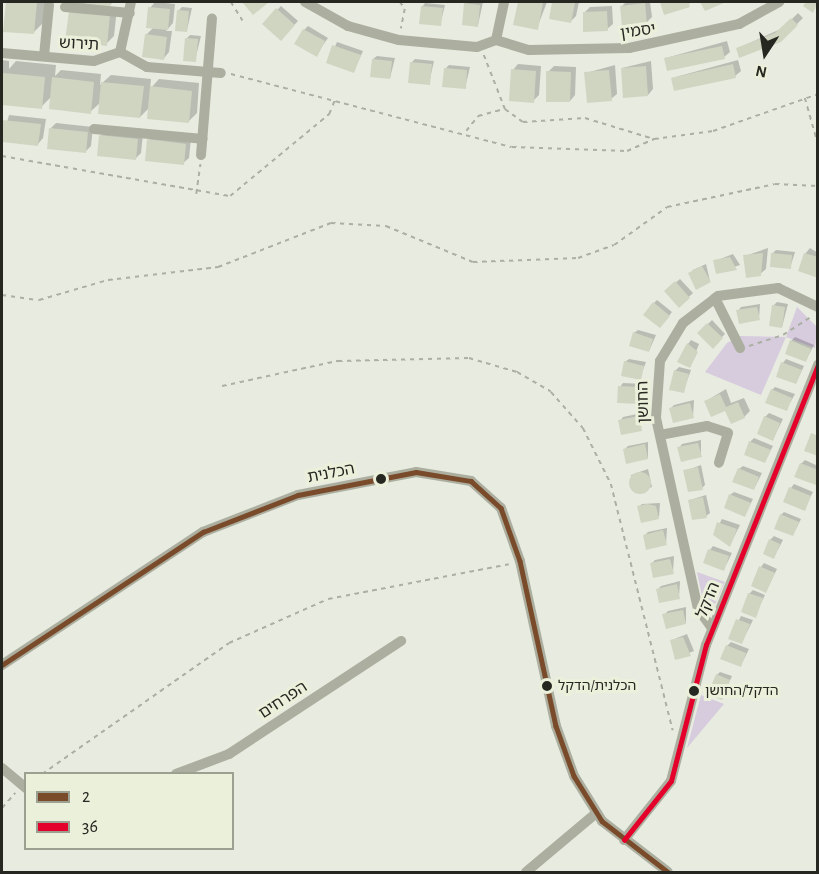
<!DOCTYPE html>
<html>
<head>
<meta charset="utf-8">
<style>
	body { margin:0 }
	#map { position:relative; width:819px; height:874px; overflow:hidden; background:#e8ebe0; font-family:"Alegreya Sans","Noto Sans Hebrew",sans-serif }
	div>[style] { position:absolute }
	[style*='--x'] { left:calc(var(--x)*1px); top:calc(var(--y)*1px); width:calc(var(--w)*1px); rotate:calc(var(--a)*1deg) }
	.green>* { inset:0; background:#d7cbde }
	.shadow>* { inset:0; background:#0003 }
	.building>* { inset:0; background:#d0d5c2 }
	.round { border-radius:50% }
	.path>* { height:1.5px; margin-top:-0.75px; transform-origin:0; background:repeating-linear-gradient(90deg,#acb0a4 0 4.5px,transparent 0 9px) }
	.minor>* { height:10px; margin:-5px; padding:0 5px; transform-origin:5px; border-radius:5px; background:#acaf9f }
	.bus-1>* { height:4.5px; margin:-2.25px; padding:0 2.25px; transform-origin:2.25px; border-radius:2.25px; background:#7a4b2a }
	.bus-2>* { height:4.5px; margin:-2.25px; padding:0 2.25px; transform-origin:2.25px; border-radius:2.25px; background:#e4002b }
	.dots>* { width:16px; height:16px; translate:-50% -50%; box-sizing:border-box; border:3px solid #ebf0db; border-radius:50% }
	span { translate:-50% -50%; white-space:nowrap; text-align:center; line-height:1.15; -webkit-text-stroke:6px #ebf0db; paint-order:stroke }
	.bus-label { font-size:14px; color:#262720 }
	.left { translate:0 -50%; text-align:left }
	.street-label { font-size:16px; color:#262720 }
	.frame { position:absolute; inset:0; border:3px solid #262720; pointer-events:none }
	.legend { position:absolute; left:24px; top:772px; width:210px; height:78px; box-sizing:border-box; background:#ebf0db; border:2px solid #9ca090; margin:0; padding:8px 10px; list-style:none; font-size:18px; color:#262720 }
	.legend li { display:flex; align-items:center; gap:12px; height:30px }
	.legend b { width:30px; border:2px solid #9ca090 }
	.north { position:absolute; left:735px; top:24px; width:60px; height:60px; -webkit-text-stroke:4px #ebf0db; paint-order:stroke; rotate:192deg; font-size:16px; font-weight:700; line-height:24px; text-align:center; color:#262720 }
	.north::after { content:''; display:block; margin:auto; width:21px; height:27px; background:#262720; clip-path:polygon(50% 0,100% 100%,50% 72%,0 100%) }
</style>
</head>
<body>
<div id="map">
	<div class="green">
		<div style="clip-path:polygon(797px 307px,817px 327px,815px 348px,786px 337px,761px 395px,705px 372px,727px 343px,740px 336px,786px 337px)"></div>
		<div style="clip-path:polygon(697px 572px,725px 582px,713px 609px,704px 606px)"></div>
		<div style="clip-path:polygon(701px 695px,724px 704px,687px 748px)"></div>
	</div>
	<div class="shadow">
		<div style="clip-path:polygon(8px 2px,47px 2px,45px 21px,33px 33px,5px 30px)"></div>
		<div style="clip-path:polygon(74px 2px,113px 2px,108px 7px,117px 8px,114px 36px,106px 44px,70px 11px,79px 2px)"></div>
		<div style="clip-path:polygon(155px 2px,175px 4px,173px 23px,166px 31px,172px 31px,169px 52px,164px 58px,146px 35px,154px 27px,150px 8px)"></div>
		<div style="clip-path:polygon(467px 2px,483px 2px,478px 25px,465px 4px)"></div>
		<div style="clip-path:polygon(519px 2px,547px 2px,537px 28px,515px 24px)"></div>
		<div style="clip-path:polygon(554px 2px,579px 2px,576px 16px,571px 21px,551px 18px)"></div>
		<div style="clip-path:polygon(626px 2px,650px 2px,652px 17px,646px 23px,622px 6px)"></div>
		<div style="clip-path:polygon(661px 2px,693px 2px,665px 13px)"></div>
		<div style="clip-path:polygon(425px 3px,445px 5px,440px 25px,422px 7px)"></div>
		<div style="clip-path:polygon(281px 6px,298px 21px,281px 39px,264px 24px)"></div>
		<div style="clip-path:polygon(612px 6px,613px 24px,607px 29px,584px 13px,590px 7px)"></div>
		<div style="clip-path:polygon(182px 7px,192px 8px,187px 30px,178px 11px)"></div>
		<div style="clip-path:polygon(798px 13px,803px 18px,780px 41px,738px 48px,783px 28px)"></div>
		<div style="clip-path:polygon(308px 26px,328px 38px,316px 55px,304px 30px)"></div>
		<div style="clip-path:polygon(190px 35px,201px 36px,195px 60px,187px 38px)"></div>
		<div style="clip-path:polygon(727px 41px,730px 52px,724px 57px,666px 58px)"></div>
		<div style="clip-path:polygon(337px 42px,363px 51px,354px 71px,328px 62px)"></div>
		<div style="clip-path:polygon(377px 56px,395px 58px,390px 78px,373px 59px)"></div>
		<div style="clip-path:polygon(415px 59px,434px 61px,429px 83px,411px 63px)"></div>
		<div style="clip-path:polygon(2px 60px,9px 61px,9px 69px,16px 61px,56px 65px,55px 76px,61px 70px,101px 74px,100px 85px,111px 75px,151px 79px,150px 89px,159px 79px,199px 83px,197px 113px,189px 121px,150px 107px,140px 117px,101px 102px,90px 112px,51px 97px,41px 107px,2px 103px)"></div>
		<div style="clip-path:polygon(738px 60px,741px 71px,735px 76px,672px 78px)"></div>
		<div style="clip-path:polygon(651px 61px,653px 89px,648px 95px,622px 68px)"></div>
		<div style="clip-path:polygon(518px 64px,541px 66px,539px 95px,533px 101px,513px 70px)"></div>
		<div style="clip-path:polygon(449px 65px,470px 67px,465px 88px,446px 68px)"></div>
		<div style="clip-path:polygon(615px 65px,617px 94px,611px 99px,586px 73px)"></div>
		<div style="clip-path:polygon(554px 66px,576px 67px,575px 95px,570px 101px,548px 72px)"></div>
		<div style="clip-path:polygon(9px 115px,46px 119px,43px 138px,38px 144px,2px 140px)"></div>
		<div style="clip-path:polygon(56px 123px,93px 127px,91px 146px,85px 152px,51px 128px)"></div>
		<div style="clip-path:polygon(107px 130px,143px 134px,141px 153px,136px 158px,101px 135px)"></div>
		<div style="clip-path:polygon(154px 134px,191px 138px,189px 158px,183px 163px,149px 140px)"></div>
		<div style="clip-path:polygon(768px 248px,766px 269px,760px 274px,745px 256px)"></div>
		<div style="clip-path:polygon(810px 248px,818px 253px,818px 276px,805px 254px)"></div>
		<div style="clip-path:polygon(776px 250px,795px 252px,790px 268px,772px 254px)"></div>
		<div style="clip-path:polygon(733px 254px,740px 265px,718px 272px,715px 261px)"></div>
		<div style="clip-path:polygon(706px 264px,710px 281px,690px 274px,693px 270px)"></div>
		<div style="clip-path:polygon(680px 279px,693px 293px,679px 306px,666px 291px)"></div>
		<div style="clip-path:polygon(657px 300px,672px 312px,663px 323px,654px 303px)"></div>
		<div style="clip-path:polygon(777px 302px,788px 304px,782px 327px,773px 306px)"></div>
		<div style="clip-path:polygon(760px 304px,759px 319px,738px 311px,741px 307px)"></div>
		<div style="clip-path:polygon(712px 320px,725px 334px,713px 346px,699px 333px)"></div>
		<div style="clip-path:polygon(638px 330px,656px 335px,649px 351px,634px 333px)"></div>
		<div style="clip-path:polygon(795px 337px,814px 345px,806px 360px,791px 341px)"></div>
		<div style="clip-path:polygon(691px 340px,699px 344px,690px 367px,688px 344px)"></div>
		<div style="clip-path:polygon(629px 359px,646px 362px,640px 378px,625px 362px)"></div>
		<div style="clip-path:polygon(786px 359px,804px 366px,796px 383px,783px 363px)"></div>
		<div style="clip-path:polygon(679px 367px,691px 370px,683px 392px,675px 371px)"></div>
		<div style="clip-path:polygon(623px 383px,643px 384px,639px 403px,620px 387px)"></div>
		<div style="clip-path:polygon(775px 387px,795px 394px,786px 410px,772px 390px)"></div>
		<div style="clip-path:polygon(726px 389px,731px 403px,744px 398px,750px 411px,744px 417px,706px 401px)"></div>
		<div style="clip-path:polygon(694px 400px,693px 416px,671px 408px,674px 405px)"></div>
		<div style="clip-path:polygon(642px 413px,641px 429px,620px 421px,623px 417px)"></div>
		<div style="clip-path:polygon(769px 413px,783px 419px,773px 439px,765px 417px)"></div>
		<div style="clip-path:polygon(754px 438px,773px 446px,765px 461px,750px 442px)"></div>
		<div style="clip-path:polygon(701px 440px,701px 456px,679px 448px,682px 444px)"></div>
		<div style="clip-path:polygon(648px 442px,648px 458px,625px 449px,628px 446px)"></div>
		<div style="clip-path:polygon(805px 460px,818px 466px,815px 483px,801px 464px)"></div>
		<div style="clip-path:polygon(701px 465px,705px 485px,702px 488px,685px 471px)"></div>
		<div style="clip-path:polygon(743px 466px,762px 473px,754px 489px,739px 469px)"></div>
		<div style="clip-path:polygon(648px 469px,652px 487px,635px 493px,631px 475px)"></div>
		<div style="clip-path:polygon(794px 484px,813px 492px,804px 509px,791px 488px)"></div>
		<div style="clip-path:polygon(734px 492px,753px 499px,745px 515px,730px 495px)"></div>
		<div style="clip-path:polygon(706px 495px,710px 513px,706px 516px,690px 500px)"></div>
		<div style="clip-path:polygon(660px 503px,659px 517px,638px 507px,642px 504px)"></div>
		<div style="clip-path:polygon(784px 512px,801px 519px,793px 535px,781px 515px)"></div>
		<div style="clip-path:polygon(722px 519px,740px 525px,730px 545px,714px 534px)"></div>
		<div style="clip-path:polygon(667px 528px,666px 544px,645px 535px,648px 532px)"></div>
		<div style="clip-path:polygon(774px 536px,783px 540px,774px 557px,770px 540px)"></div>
		<div style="clip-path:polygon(713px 546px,732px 553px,724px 569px,710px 550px)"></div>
		<div style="clip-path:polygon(674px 556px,673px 572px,651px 564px,655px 560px)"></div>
		<div style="clip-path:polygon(764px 563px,777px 569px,766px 591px,761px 567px)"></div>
		<div style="clip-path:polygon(680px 581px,679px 597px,658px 589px,661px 586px)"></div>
		<div style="clip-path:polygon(753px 590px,765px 595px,755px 616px,749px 594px)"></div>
		<div style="clip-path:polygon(686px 607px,686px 623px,664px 615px,668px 611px)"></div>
		<div style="clip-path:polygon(741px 616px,753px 620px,742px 642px,730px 638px)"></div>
		<div style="clip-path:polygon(687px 634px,694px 651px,676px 658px,672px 640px)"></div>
		<div style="clip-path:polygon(731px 642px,749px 649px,741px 665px,727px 646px)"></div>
		<div style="clip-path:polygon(720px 672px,732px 676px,722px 698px,717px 675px)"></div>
	</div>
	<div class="building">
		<div style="clip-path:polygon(6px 2px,37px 2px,34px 34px,3px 32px)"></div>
		<div style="clip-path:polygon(75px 2px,111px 2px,110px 7px)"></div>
		<div style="clip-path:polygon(242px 2px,269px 2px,253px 15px)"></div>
		<div style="clip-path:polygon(518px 2px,543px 2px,538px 30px,513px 25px)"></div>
		<div style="clip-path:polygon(552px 2px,575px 2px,571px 23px,549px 19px)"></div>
		<div style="clip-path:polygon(660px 2px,688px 2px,690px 7px,664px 15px)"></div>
		<div style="clip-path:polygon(700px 2px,726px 2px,705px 11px)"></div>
		<div style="clip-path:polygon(806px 2px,818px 2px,813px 13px,803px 6px)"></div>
		<div style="clip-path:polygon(464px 3px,480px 5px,478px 27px,462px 25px)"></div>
		<div style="clip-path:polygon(645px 3px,647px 24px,622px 27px,620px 6px)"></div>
		<div style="clip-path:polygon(421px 6px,443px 8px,441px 26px,419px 24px)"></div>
		<div style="clip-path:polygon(148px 7px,170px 9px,168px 30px,146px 28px)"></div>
		<div style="clip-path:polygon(276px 8px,295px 25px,281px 41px,262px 24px)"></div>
		<div style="clip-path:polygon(177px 10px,189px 11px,187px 32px,175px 31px)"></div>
		<div style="clip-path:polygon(69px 11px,110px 15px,107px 46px,65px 41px)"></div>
		<div style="clip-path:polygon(607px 11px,608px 31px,583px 32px,583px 12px)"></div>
		<div style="clip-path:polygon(791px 18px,798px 25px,781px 42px,739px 58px,736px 48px,775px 33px)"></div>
		<div style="clip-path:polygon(303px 29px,325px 41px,317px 57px,294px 44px)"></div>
		<div style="clip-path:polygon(145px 34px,167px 37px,164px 60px,142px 57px)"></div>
		<div style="clip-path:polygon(185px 38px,198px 39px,196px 62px,183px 61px)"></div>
		<div style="clip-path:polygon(332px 45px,361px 55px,354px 73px,326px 63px)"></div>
		<div style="clip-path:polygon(722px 46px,725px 59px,667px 71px,664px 58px)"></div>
		<div style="clip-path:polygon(372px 59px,392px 61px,390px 79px,370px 77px)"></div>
		<div style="clip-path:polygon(410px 62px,432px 64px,430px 85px,408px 83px)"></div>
		<div style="clip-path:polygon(733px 64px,736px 78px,674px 91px,671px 78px)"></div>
		<div style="clip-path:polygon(646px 66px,648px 96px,623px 98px,621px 68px)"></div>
		<div style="clip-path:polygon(444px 68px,467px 70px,466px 89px,442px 87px)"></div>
		<div style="clip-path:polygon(511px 69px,536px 71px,534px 103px,509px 101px)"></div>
		<div style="clip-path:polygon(609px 70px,612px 101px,587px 103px,584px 72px)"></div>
		<div style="clip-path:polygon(546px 71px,571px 72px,570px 102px,546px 102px)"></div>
		<div style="clip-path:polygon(3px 73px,45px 77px,42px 109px,2px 105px)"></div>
		<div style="clip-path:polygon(52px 77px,94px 82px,91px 114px,49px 109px)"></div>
		<div style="clip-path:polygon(101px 82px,144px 86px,140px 118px,98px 114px)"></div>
		<div style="clip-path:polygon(150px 86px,192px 91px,189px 123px,147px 119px)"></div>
		<div style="clip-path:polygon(2px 120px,41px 124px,38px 146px,2px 142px)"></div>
		<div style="clip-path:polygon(49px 128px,88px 132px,86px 153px,47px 149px)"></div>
		<div style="clip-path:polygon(99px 135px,138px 139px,136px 160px,97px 156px)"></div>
		<div style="clip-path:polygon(147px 139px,186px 144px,184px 165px,145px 161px)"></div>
		<div style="clip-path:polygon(763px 253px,761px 276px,746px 278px,743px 255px)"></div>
		<div style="clip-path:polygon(771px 253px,792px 255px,791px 269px,770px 267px)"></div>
		<div style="clip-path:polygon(804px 253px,818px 257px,818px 278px,798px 271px)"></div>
		<div style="clip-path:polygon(730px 257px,737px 270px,716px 274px,713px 260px)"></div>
		<div style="clip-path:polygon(702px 266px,711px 282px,696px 290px,688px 273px)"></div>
		<div style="clip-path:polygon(675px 281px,690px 298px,679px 308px,664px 291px)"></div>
		<div style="clip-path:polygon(653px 302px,670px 316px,660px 328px,643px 315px)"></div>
		<div style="clip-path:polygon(772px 305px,785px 307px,782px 328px,769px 326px)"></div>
		<div style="clip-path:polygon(757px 307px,760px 320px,739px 324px,736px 310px)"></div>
		<div style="clip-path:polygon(707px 323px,723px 338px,713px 349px,697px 333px)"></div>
		<div style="clip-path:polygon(633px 332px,653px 339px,649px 352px,629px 346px)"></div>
		<div style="clip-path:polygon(790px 340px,811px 349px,806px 362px,785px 354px)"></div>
		<div style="clip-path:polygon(687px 343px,698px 352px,690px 368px,677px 362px)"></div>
		<div style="clip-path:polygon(624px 361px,644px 366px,641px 380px,621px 376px)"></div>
		<div style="clip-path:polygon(781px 362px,802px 370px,796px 384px,776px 377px)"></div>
		<div style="clip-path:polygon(674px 370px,689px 374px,684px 393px,669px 390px)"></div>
		<div style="clip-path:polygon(618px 386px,640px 387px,639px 404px,617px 403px)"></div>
		<div style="clip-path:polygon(771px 389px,792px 398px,787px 411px,765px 403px)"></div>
		<div style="clip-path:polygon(720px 394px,726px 407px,738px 402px,745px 418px,731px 424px,725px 411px,711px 417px,704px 401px)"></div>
		<div style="clip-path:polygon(690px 403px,694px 418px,673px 423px,669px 408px)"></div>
		<div style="clip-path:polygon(639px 416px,642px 431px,621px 435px,618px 420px)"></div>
		<div style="clip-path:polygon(764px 416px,780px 423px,773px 441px,757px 434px)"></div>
		<div style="clip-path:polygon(811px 433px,818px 436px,818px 456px,804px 451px)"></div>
		<div style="clip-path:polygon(749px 441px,771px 450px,765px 463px,744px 455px)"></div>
		<div style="clip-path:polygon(698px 443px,702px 457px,681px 462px,677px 447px)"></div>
		<div style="clip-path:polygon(645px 444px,648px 459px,626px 464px,623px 449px)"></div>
		<div style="clip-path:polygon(800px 463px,818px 470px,816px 485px,794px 477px)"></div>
		<div style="clip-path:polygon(698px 467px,703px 490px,688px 492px,683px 470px)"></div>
		<div style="clip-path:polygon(738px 468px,759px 477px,754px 490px,732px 482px)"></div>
		<div class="round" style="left:629px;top:472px;width:22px;height:22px"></div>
		<div style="clip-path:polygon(789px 487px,811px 496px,805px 511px,783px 502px)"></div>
		<div style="clip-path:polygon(729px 494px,751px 503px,745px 517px,724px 508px)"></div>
		<div style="clip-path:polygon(703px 497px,707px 518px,692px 520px,688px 500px)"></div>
		<div style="clip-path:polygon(647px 504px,656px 506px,659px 519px,641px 523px,637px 506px)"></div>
		<div style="clip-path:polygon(780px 514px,799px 522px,793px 536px,774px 529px)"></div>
		<div style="clip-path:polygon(717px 522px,737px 529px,730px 547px,713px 535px)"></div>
		<div style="clip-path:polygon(663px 530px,667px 545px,646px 550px,643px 535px)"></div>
		<div style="clip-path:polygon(769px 539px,780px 544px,774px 559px,763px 554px)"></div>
		<div style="clip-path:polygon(708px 549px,729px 556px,724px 571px,703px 563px)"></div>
		<div style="clip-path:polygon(670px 559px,674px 574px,653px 578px,650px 563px)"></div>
		<div style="clip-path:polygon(759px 566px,775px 573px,766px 593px,751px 586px)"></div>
		<div style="clip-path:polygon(677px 584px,680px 599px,659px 603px,656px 589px)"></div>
		<div style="clip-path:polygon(748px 593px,763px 598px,756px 618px,741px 612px)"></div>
		<div style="clip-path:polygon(683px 610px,686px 624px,666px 629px,662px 614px)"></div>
		<div style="clip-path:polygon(736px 619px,750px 624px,742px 644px,728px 639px)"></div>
		<div style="clip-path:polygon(683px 637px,691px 656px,675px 660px,670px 640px)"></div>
		<div style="clip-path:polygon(726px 645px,746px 653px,741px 667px,720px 659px)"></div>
		<div style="clip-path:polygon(716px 674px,730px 680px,722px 700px,708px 694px)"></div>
	</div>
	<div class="path">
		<div style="--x:231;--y:2;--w:22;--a:58"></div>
		<div style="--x:400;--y:2;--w:9;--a:54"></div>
		<div style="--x:405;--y:9;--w:20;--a:101"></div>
		<div style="--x:484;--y:55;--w:58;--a:68.7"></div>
		<div style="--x:505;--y:109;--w:22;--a:36"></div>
		<div style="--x:523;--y:122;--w:62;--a:-3.7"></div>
		<div style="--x:585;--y:118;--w:72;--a:16.9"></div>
		<div style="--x:654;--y:139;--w:60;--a:-7.7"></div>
		<div style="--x:713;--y:131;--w:111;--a:-19.4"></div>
		<div style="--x:231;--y:74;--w:290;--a:14.6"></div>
		<div style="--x:512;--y:147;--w:115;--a:2"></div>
		<div style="--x:627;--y:151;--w:30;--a:-24"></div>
		<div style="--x:805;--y:98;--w:48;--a:74.2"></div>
		<div style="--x:466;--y:131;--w:19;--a:-51"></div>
		<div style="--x:478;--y:116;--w:27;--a:-15"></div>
		<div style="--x:2;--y:156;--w:231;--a:10"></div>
		<div style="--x:230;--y:196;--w:129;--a:-39.6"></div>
		<div style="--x:329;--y:114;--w:16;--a:-68"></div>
		<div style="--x:196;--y:194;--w:30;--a:-82"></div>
		<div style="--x:2;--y:295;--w:37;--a:8"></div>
		<div style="--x:39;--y:300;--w:72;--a:-16.2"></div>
		<div style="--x:108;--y:280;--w:111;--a:-6.7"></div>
		<div style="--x:218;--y:267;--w:121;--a:-21.3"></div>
		<div style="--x:331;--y:223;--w:55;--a:3.1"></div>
		<div style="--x:386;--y:226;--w:94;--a:22.5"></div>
		<div style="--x:473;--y:262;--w:105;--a:-2.2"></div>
		<div style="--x:578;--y:258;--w:38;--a:-20"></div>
		<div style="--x:614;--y:245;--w:65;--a:-35.6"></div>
		<div style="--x:667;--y:207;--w:110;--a:-12"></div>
		<div style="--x:775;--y:184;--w:43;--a:2.7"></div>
		<div style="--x:749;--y:346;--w:36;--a:-18"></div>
		<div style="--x:783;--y:335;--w:35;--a:-33"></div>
		<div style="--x:222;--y:386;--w:119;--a:-12.2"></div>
		<div style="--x:338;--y:361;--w:131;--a:-1.3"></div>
		<div style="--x:469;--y:358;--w:50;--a:16.3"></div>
		<div style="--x:517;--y:372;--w:39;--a:30"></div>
		<div style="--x:551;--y:392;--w:48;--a:48.4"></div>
		<div style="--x:583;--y:428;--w:63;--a:63.4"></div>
		<div style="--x:611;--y:484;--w:254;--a:75.9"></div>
		<div style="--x:42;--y:774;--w:228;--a:-35"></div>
		<div style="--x:229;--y:643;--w:108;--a:-24"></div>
		<div style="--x:328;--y:599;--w:184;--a:-10.9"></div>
		<div style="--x:2;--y:808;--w:20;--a:-49"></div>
	</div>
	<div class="minor">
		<div style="--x:305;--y:2;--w:49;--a:29.2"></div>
		<div style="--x:348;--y:26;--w:53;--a:15.4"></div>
		<div style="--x:399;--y:40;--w:78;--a:5.1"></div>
		<div style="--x:477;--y:47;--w:20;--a:-20"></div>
		<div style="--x:65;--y:7;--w:65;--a:5.3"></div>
		<div style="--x:496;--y:40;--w:34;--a:17"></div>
		<div style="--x:529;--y:50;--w:100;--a:-1.1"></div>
		<div style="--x:629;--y:48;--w:113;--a:-12.3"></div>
		<div style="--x:739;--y:24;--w:46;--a:-28.8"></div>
		<div style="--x:496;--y:40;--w:39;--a:-78"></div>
		<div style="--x:120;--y:52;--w:51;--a:-77.6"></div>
		<div style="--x:2;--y:53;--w:92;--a:5"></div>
		<div style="--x:94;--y:61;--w:28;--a:-19"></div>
		<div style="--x:120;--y:52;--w:31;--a:29"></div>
		<div style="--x:147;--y:67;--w:74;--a:4.6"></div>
		<div style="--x:44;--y:56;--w:51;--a:-84.4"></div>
		<div style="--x:94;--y:129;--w:109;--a:5.2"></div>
		<div style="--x:201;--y:155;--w:137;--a:-85.4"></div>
		<div style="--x:715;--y:298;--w:56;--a:63.4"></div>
		<div style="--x:660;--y:435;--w:48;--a:-10.8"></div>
		<div style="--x:707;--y:426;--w:22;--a:18"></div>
		<div style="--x:728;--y:433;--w:31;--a:107"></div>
		<div style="--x:712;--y:628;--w:24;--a:-126"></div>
		<div style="--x:698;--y:609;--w:196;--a:-102.4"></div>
		<div style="--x:656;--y:418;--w:57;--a:-86"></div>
		<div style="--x:660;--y:361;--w:44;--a:-58.8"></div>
		<div style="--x:683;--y:323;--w:44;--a:-37.6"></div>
		<div style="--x:718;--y:296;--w:61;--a:-7.6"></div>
		<div style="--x:778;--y:288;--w:44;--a:25.4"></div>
		<div style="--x:2;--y:665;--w:241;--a:-33.5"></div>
		<div style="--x:203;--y:532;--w:102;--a:-21.3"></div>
		<div style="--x:298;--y:495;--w:120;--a:-11"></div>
		<div style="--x:416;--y:472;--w:56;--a:9.3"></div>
		<div style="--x:471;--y:481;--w:40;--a:42"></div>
		<div style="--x:501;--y:508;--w:56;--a:70.3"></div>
		<div style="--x:520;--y:561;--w:169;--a:77.7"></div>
		<div style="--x:556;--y:726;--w:53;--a:70.2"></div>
		<div style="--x:574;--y:776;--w:53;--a:58.1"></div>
		<div style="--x:602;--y:821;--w:83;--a:37.7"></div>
		<div style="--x:2;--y:768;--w:31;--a:40"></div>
		<div style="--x:176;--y:774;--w:57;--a:-20.7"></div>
		<div style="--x:229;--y:754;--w:206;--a:-33.3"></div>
		<div style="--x:624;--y:840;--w:75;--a:-51.5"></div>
		<div style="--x:671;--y:781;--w:140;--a:-75.6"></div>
		<div style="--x:706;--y:645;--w:302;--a:-68.2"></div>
		<div style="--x:526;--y:872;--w:90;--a:-40"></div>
	</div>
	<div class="bus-1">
		<div style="--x:2;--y:665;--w:241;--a:-33.5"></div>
		<div style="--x:203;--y:532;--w:102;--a:-21.3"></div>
		<div style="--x:298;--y:495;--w:120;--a:-11"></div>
		<div style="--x:416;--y:472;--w:56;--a:9.3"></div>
		<div style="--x:471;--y:481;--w:40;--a:42"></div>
		<div style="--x:501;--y:508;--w:56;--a:70.3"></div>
		<div style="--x:520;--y:561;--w:169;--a:77.7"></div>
		<div style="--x:556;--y:726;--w:53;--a:70.2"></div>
		<div style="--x:574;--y:776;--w:53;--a:58.1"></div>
		<div style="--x:602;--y:821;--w:83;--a:37.7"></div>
	</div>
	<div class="bus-2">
		<div style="--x:624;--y:840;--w:75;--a:-51.5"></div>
		<div style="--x:671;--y:781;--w:140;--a:-75.6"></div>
		<div style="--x:706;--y:645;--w:302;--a:-68.2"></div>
	</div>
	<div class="dots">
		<div style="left:381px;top:479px;background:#262720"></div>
		<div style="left:547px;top:686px;background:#262720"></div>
		<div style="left:694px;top:691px;background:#262720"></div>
	</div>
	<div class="bus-label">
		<span class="left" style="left:558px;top:686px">הכלנית/הדקל</span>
		<span class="left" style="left:705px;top:691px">הדקל/החושן</span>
	</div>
	<div class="street-label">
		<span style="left:638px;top:31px;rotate:-8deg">יסמין</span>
		<span style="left:79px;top:44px;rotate:3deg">תירוש</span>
		<span style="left:643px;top:402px;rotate:-91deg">החושן</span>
		<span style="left:331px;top:473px;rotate:-11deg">הכלנית</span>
		<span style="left:708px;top:600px;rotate:-68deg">הדקל</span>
		<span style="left:283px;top:700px;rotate:-33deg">הפרחים</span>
	</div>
	<div class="frame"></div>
	<ul class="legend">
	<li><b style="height:8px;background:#7a4b2a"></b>2</li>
	<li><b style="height:8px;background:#e4002b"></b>36</li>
	</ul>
	<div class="north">N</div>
</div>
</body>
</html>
